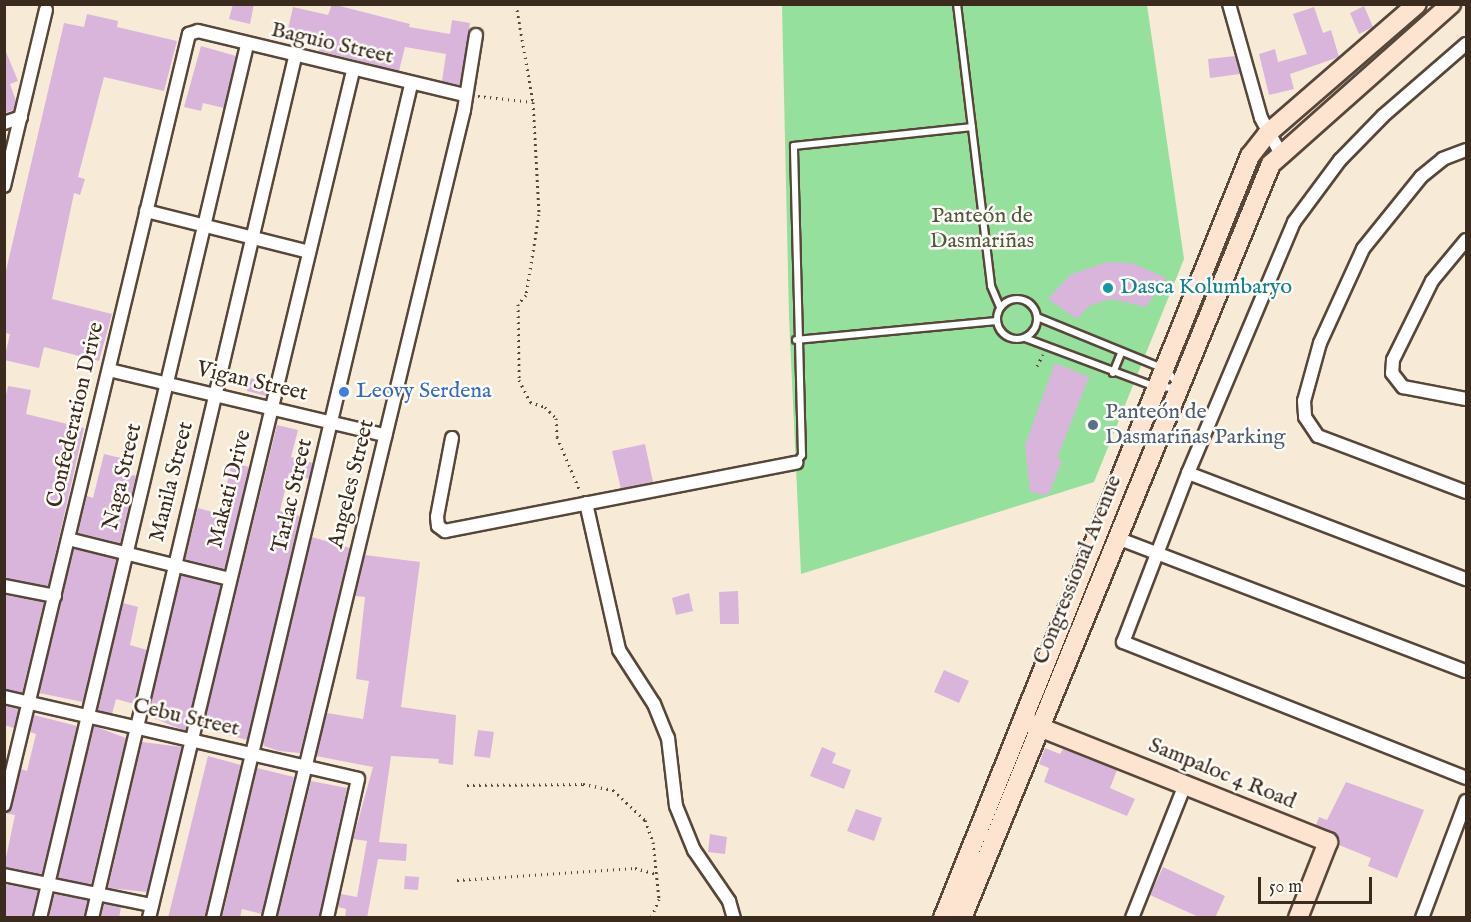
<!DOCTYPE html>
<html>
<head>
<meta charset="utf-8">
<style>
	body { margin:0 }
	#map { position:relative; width:1471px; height:922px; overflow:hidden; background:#f7ebd8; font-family:"IM FELL English",serif }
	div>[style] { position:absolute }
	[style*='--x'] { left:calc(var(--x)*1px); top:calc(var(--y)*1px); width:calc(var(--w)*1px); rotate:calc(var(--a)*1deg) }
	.green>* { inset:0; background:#94e09c }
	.building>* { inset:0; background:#d9b5dc }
	.path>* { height:3px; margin-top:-1.5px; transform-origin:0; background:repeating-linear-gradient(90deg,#57473a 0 1.5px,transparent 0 6px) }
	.roads { filter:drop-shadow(2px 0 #57473a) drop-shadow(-2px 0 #57473a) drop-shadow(0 2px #57473a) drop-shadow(0 -2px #57473a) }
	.lane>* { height:6px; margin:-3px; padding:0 3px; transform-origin:3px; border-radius:3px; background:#fff }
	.lane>.ring { margin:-3px; padding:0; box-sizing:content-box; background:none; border:6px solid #fff; border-radius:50% }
	.street>* { height:12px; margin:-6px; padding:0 6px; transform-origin:6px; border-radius:6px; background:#fff }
	.secondary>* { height:18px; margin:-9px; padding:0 9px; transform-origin:9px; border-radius:9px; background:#fde4d1 }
	.dots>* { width:16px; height:16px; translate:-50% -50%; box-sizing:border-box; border:3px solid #fdfcf7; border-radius:50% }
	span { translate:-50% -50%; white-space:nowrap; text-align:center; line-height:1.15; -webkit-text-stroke:5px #fdfcf7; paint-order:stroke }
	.street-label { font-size:22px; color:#3b2a1e }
	.park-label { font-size:22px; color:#51583e }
	.culture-label { font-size:22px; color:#0d838f }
	.left { translate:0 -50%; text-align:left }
	.shop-label { font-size:22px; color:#366cbe }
	.service-label { font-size:22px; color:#4e5e75 }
	.frame { position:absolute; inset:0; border:6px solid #3b2a1e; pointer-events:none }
	.scale { position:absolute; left:1258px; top:877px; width:114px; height:27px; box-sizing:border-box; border:3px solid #3b2a1e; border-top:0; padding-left:8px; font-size:18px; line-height:21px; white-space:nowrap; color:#3b2a1e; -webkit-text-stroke:4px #fdfcf7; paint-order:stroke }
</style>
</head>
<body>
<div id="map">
	<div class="green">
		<div style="clip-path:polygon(782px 5px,1147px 5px,1184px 259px,1094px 482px,801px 574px,789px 317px)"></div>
	</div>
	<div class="building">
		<div style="clip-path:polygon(233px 4px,254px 4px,250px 24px,229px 19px)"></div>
		<div style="clip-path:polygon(332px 4px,410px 24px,409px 27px,450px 34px,452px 20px,470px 23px,460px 85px,442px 81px,446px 54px,405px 47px,399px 71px,319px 51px,320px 46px,286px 38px,293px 7px,328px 15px)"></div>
		<div style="clip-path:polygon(1364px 6px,1373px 27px,1359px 34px,1350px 13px)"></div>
		<div style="clip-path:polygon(1314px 7px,1323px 33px,1331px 30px,1339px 57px,1290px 74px,1294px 89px,1269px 95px,1259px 54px,1275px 49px,1278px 62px,1307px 54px,1293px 14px)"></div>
		<div style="clip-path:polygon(87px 14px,118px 21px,117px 27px,177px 41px,164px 91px,104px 77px,78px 177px,85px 179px,80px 195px,74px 193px,52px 299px,112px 314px,99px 361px,44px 347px,39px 368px,4px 360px,10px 334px,4px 333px,4px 279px,64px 23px,84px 27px)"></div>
		<div style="clip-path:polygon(201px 46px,236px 56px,224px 108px,203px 103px,201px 111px,184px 107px)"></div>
		<div style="clip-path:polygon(4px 47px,18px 81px,10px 84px,16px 101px,14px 110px,4px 113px)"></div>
		<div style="clip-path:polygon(1235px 56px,1240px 74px,1210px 78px,1208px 59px)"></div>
		<div style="clip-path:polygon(1107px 262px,1132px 263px,1166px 278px,1146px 307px,1111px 299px,1089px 306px,1077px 319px,1048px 299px,1070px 275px)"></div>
		<div style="clip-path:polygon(1055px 363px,1089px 377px,1057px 458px,1062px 460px,1049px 494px,1044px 495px,1030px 492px,1025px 445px)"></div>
		<div style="clip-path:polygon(250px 378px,269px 383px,266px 396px,247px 391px)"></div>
		<div style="clip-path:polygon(8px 386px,31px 390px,26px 414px,84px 428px,48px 586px,4px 578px,4px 403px)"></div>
		<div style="clip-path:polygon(277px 425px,298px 430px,291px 457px,313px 463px,309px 479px,289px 473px,280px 511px,300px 516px,247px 740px,203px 728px)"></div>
		<div style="clip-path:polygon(645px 444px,653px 482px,621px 489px,612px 451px)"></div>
		<div style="clip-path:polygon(104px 454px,121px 458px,118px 471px,136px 476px,120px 543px,78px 533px,87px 496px,93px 498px)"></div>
		<div style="clip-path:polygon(232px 462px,249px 467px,225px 569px,185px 559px,198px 508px,220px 514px)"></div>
		<div style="clip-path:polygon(312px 537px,350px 548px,300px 753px,279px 751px,264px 746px,263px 743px)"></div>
		<div style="clip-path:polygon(74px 549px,117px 559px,83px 702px,39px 693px)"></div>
		<div style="clip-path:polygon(365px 555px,420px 562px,401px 707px,456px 715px,453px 765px,438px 763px,439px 759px,391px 756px,379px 842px,407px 844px,406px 861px,378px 859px,367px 918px,345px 918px,346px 909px,338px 907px,341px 894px,357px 897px,367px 841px,353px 839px,373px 767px,316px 756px,327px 713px,363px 719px,369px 681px,356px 679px,365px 597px,355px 596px)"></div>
		<div style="clip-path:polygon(181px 575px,221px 585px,186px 731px,148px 716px)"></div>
		<div style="clip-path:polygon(738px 591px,739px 624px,720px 624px,719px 592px)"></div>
		<div style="clip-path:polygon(689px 593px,693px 611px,676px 615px,672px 598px)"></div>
		<div style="clip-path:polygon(4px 595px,44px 602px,22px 693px,4px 689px)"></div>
		<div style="clip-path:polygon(123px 603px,138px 607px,130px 645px,147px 650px,134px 704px,116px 699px,112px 714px,98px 710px)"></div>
		<div style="clip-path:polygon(944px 670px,969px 681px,959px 703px,934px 692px)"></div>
		<div style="clip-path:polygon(4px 706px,19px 709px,14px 728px,4px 725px)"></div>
		<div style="clip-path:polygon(34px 715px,77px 726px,42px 874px,4px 867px,15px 815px,4px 813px,12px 807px,21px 769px,27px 771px,36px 734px,30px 732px)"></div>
		<div style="clip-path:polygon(94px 726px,126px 738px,91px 884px,58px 878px)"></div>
		<div style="clip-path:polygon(478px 730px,494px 732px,490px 758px,474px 756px)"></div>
		<div style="clip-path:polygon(142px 742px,182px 747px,147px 892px,108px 888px)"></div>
		<div style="clip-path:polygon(822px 747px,836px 753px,832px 763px,851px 770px,844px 789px,810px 776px)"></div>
		<div style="clip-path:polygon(1045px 748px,1060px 754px,1063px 749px,1117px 770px,1110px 788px,1135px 799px,1127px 816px,1044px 782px,1049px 768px,1039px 764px)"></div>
		<div style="clip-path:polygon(208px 756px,241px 765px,205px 918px,168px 918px)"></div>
		<div style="clip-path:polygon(257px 768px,294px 777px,262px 914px,242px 909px,240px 918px,222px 918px)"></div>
		<div style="clip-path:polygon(311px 781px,347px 788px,319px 918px,281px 918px,278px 917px)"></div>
		<div style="clip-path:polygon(1346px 782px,1424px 810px,1397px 878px,1368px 866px,1371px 858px,1339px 845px,1336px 835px,1316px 825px,1319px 817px,1327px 820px)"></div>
		<div style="clip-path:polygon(856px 809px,882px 818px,874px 841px,847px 831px)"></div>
		<div style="clip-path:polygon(710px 834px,727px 837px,725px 854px,708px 852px)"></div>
		<div style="clip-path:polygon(1163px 867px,1225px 896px,1215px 918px,1201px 918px,1150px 895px)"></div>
		<div style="clip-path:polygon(405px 876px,419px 877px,418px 890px,404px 889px)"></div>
		<div style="clip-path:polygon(4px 884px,38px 890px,32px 918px,4px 918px)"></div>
		<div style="clip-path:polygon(54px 894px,88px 900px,84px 918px,49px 918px)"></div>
		<div style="clip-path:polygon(104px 904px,121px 907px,119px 918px,101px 918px)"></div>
	</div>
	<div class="path">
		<div style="--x:516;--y:4;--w:99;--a:80.2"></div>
		<div style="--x:533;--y:102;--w:112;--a:86.9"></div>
		<div style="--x:539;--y:214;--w:82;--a:99.1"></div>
		<div style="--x:526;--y:295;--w:12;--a:132"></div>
		<div style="--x:518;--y:304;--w:76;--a:89.2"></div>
		<div style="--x:519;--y:380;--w:25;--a:63"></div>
		<div style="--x:530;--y:402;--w:16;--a:18"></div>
		<div style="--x:545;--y:407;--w:16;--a:45"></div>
		<div style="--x:556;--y:418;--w:19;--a:87"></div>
		<div style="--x:557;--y:437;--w:59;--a:66.9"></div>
		<div style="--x:478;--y:96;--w:55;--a:6.2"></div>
		<div style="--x:1037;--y:366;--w:13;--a:-63"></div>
		<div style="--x:467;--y:785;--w:116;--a:-0.5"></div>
		<div style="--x:583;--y:784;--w:31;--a:11"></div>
		<div style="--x:613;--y:790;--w:44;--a:43.2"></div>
		<div style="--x:645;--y:820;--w:23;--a:70"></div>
		<div style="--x:653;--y:842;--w:57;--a:84"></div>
		<div style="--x:659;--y:899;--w:21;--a:113"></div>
		<div style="--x:457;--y:880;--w:178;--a:-3.9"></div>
		<div style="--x:635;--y:868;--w:24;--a:15"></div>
	</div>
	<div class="roads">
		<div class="lane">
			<div style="--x:957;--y:4;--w:284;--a:83.1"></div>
			<div style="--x:991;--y:286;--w:23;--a:67"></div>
			<div class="ring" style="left:997px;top:299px;width:34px;height:34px"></div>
			<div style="--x:1037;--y:317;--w:140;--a:22.2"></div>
			<div style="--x:1167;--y:370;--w:19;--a:54"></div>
			<div style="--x:1025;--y:338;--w:143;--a:20.5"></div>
			<div style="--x:1159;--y:388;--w:18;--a:-3"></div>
			<div style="--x:796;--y:340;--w:201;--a:-5.4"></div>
			<div style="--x:1113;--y:373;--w:22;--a:-68"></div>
			<div style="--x:796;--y:463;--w:10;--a:-53"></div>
			<div style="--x:802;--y:455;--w:309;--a:-91.5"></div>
			<div style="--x:794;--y:146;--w:179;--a:-6.1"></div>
		</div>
		<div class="street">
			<div style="--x:1229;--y:4;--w:118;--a:74.3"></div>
			<div style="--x:1261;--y:118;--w:39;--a:61"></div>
			<div style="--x:1466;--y:44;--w:110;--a:139.1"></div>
			<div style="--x:1383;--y:116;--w:62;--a:134.3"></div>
			<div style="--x:1340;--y:160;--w:77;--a:126.6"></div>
			<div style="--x:1294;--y:222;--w:272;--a:112.9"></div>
			<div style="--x:1188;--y:473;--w:181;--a:111"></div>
			<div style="--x:1123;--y:642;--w:369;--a:21.6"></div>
			<div style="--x:4;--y:123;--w:18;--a:-19"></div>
			<div style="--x:1466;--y:150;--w:25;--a:159"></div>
			<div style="--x:1443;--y:159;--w:28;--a:141"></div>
			<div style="--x:1421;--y:177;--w:92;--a:128.9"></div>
			<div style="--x:1363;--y:249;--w:103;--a:114.6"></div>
			<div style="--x:1320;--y:343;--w:60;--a:105.4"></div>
			<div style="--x:1304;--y:401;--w:16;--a:86"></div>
			<div style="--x:1305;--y:417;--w:23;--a:56"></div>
			<div style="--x:1318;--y:436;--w:158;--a:20.7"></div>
			<div style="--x:4;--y:186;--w:181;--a:-76.6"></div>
			<div style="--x:146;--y:211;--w:168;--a:14.1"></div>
			<div style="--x:1466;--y:240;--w:53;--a:129.7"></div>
			<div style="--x:1432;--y:281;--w:88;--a:116.3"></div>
			<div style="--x:1393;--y:360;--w:13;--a:94"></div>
			<div style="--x:1392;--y:373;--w:18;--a:52"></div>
			<div style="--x:1403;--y:387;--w:64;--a:10.8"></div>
			<div style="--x:109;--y:370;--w:284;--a:13.3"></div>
			<div style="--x:452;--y:438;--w:80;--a:100.8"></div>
			<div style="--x:437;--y:517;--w:9;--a:84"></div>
			<div style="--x:438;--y:526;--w:9;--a:36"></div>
			<div style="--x:445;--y:531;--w:358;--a:-11"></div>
			<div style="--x:1188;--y:473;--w:298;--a:20.9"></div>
			<div style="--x:586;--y:503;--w:151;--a:77.3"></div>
			<div style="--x:619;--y:650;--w:64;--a:57.1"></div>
			<div style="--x:654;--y:704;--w:37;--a:68"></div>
			<div style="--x:668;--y:738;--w:68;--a:83.3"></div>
			<div style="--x:676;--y:806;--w:48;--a:67.8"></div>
			<div style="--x:694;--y:850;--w:62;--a:55.5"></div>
			<div style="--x:729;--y:901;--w:18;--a:74"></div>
			<div style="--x:1117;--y:538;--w:373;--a:20.9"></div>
			<div style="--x:68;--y:539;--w:167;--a:13.9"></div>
			<div style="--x:4;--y:586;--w:52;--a:11.1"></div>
			<div style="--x:4;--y:697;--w:363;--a:13"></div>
			<div style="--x:358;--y:779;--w:142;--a:102.6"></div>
			<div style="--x:4;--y:805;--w:793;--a:-76.51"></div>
			<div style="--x:189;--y:34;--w:9;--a:-18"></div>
			<div style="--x:198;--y:31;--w:275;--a:13.5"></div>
			<div style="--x:4;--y:875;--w:151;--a:11.5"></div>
			<div style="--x:40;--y:918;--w:897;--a:-76.66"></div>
			<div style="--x:92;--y:918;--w:885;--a:-76.73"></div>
			<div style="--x:149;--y:918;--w:871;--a:-76.46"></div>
			<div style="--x:213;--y:918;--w:856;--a:-76.63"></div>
			<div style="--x:269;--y:918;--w:831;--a:-76.43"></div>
			<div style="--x:464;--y:110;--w:76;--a:-80.9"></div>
			<div style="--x:1132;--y:918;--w:143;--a:-68.3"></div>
			<div style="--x:1422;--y:918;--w:125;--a:-69.4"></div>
		</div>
		<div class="secondary">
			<div style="--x:1029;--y:723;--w:322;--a:21.7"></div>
			<div style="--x:1328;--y:842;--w:82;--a:111.5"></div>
			<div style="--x:943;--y:918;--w:822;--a:-68.06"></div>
			<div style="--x:1250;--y:156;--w:28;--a:-52"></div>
			<div style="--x:1267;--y:134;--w:198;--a:-40.9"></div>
			<div style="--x:962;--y:918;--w:815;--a:-67.72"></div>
			<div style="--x:1271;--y:164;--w:241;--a:-41.6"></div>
		</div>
	</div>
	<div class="dots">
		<div style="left:1108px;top:288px;background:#0f9aa8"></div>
		<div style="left:344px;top:392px;background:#3f7fe0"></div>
		<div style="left:1093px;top:425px;background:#5c6f8a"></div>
	</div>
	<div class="street-label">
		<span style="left:332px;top:44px;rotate:13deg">Baguio Street</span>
		<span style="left:252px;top:382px;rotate:13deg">Vigan Street</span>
		<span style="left:76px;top:415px;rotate:-77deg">Confederation Drive</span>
		<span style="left:123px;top:477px;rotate:-77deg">Naga Street</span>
		<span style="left:172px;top:482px;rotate:-76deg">Manila Street</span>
		<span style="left:352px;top:484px;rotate:-76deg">Angeles Street</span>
		<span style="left:230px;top:489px;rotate:-76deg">Makati Drive</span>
		<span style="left:293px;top:496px;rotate:-77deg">Tarlac Street</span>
		<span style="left:1078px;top:570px;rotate:-68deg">Congressional Avenue</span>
		<span style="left:186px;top:718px;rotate:13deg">Cebu Street</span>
		<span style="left:1222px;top:774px;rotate:22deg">Sampaloc 4 Road</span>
	</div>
	<div class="park-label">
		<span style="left:982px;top:229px">Panteón de<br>Dasmariñas</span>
	</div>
	<div class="culture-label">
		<span class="left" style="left:1120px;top:288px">Dasca Kolumbaryo</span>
	</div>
	<div class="shop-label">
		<span class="left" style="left:356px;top:392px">Leovy Serdena</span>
	</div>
	<div class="service-label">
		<span class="left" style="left:1105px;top:425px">Panteón de<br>Dasmariñas Parking</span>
	</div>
	<div class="frame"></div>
	<div class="scale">50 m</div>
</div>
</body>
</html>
